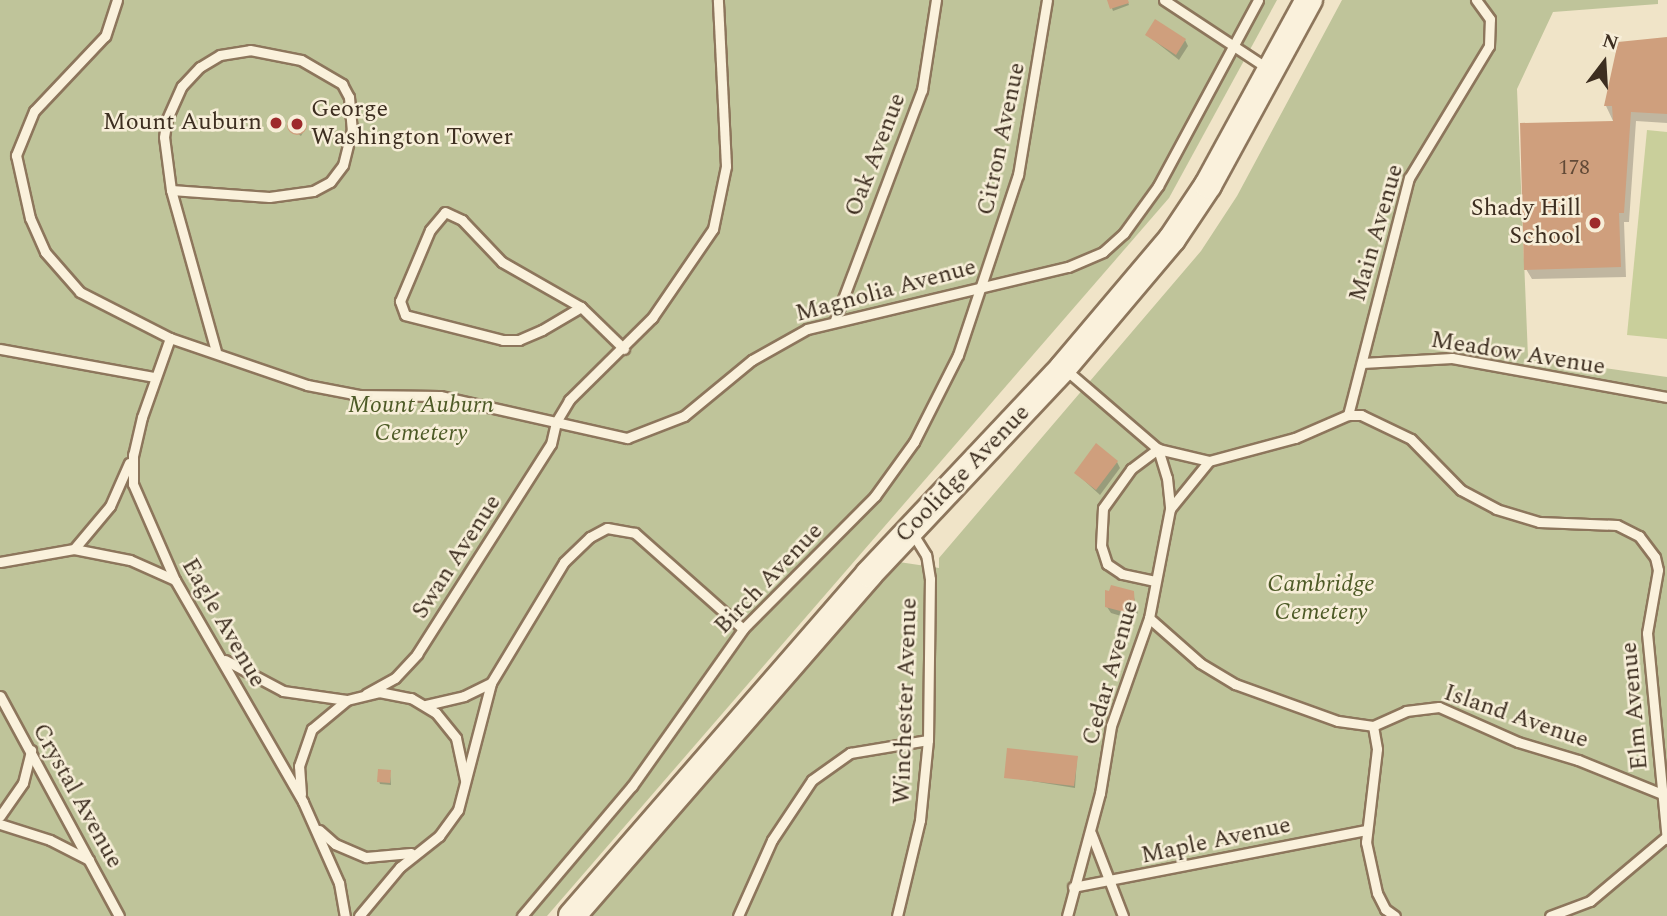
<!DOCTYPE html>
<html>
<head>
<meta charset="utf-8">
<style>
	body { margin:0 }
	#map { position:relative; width:1667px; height:916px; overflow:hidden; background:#f0e4c8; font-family:Spectral,serif }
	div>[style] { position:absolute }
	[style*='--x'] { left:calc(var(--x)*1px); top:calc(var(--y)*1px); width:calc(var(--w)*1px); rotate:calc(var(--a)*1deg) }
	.green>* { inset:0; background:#c9cf9b }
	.cemetery>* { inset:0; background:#bfc49a }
	.shadow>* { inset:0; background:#0003 }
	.building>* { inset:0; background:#cf9f7d }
	.round { border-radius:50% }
	.roads { filter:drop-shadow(2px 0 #8d765c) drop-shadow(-2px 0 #8d765c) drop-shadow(0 2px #8d765c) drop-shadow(0 -2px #8d765c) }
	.lane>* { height:9px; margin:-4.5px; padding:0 4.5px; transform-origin:4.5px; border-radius:4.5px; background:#faf1dc }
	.secondary>* { height:26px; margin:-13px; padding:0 13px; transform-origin:13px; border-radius:13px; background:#faf1dc }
	.dots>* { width:19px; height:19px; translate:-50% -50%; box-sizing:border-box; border:4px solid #f7eed8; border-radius:50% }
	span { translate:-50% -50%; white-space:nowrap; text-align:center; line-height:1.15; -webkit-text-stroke:5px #f7eed8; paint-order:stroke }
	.number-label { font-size:21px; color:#624a37 }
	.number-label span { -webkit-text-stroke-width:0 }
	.poi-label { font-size:24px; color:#3d2e20 }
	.left { translate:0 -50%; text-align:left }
	.right { translate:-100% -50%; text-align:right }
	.street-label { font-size:24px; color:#3d2e20 }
	.park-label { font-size:24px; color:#4d5a26; font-style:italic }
	.north { position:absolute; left:1569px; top:28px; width:70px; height:70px; -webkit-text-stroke:5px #f7eed8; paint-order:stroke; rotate:17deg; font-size:19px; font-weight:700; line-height:28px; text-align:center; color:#3d2e20 }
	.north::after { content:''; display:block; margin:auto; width:24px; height:32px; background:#3d2e20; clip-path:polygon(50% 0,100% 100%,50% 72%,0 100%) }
</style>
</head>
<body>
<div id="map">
	<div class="green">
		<div style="clip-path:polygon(1647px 130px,1667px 132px,1667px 339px,1627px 335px)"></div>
	</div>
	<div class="cemetery">
		<div style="clip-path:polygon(0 0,1277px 0,1169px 198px,547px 916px,0 916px)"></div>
		<div style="clip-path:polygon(1342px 0,1658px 0,1658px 4px,1553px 12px,1517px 89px,1528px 357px,1667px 377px,1667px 916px,592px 916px,899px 562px,939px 568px,939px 558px,1201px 251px,1237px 196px)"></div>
	</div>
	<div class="shadow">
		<div style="clip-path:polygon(1109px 0,1127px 0,1129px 5px,1113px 11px)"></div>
		<div style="clip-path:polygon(1147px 35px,1185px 40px,1188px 46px,1179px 60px)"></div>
		<div style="clip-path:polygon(1667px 39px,1667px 123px,1636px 121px,1629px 222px,1624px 222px,1626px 277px,1532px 279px,1526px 269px,1614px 123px,1606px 106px,1619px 43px)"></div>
		<div style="clip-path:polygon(296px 117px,306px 127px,301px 136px,289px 128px)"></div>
		<div style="clip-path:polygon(1117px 462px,1120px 468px,1100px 495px,1076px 473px)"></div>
		<div style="clip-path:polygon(1133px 593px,1138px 614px,1133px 612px,1131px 619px,1111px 613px,1107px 607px)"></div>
		<div style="clip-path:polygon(1077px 758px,1075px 788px,1006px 777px)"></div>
		<div style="clip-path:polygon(390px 772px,391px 785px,380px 784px,379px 781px)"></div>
	</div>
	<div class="building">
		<div style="clip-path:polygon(1107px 0,1128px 0,1129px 3px,1110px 9px)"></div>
		<div style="clip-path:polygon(1155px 19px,1186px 39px,1176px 55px,1145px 35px)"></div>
		<div style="clip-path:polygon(1667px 37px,1667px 114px,1631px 112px,1624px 213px,1619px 213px,1621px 267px,1524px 270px,1520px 123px,1613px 121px,1612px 106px,1604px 106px,1618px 42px)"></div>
		<div class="round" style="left:287px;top:115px;width:20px;height:20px"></div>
		<div style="clip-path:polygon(1096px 443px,1118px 461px,1096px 490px,1074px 473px)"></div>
		<div style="clip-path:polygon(1111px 585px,1134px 591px,1135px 608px,1130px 607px,1128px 613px,1105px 607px,1105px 590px,1109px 591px)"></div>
		<div style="clip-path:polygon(1007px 748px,1078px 756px,1074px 786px,1004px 778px)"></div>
		<div style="clip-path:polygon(378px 769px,391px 770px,390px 783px,377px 782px)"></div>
	</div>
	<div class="roads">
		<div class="lane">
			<div style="--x:117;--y:0;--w:38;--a:108"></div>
			<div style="--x:105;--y:36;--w:103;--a:133.4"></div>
			<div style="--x:34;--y:111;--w:48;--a:112.2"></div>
			<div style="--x:16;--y:155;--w:65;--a:77.5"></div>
			<div style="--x:30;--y:218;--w:37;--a:66"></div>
			<div style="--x:45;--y:252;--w:53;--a:48.8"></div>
			<div style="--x:80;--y:292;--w:101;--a:27.1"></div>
			<div style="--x:170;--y:338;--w:145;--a:18.9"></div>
			<div style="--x:307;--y:385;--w:53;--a:10.9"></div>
			<div style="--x:359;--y:395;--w:81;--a:0.7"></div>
			<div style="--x:440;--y:396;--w:192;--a:12.7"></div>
			<div style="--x:627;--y:438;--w:61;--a:-21.1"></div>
			<div style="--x:684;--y:416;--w:88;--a:-39.5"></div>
			<div style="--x:752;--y:360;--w:63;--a:-29.4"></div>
			<div style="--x:807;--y:329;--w:268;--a:-13.4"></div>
			<div style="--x:1068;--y:267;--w:38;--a:-23"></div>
			<div style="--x:1103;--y:252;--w:28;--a:-42"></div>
			<div style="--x:1124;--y:233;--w:58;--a:-54.1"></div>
			<div style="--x:1158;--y:186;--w:211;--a:-61.7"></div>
			<div style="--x:1164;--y:0;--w:123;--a:33.4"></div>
			<div style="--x:171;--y:190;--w:53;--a:-97.5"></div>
			<div style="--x:164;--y:137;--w:18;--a:-81"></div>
			<div style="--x:167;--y:119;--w:36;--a:-66"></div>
			<div style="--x:182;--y:86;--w:26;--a:-47"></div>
			<div style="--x:200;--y:67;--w:23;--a:-31"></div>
			<div style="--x:220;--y:55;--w:30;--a:-9"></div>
			<div style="--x:250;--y:50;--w:52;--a:11.1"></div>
			<div style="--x:301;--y:60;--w:48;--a:30.3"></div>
			<div style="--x:342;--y:84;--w:15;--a:62"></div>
			<div style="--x:349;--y:97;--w:32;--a:85"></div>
			<div style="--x:352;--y:129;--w:37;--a:104"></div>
			<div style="--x:343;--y:165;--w:21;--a:127"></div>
			<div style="--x:330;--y:182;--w:19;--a:152"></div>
			<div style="--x:313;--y:191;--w:44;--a:172.2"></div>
			<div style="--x:269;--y:197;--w:98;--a:-175.9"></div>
			<div style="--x:171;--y:190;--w:167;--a:74.4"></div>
			<div style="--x:581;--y:307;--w:45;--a:149.5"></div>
			<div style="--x:542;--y:330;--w:25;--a:157"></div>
			<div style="--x:519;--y:340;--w:16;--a:180"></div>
			<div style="--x:503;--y:340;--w:101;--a:-165.7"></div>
			<div style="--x:405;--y:315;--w:15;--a:-110"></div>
			<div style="--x:400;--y:301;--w:77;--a:-67.1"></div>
			<div style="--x:430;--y:230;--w:23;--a:-50"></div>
			<div style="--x:445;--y:212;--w:19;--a:25"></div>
			<div style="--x:462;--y:220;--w:58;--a:46.4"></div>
			<div style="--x:502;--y:262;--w:91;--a:29.7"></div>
			<div style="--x:581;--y:307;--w:60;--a:44.3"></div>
			<div style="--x:835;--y:320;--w:246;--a:-69.3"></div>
			<div style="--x:922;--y:90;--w:91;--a:-81.2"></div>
			<div style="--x:170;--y:338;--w:84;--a:109.5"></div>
			<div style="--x:142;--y:417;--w:39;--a:103"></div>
			<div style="--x:133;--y:455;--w:29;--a:90"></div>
			<div style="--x:133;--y:484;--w:105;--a:66.4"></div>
			<div style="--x:175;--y:580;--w:256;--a:60"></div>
			<div style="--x:303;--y:802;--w:89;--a:66"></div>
			<div style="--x:339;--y:883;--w:34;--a:80"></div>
			<div style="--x:0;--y:349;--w:157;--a:10.3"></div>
			<div style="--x:1362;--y:363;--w:90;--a:-3.2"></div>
			<div style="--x:1452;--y:358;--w:219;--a:10.3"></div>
			<div style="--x:1066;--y:370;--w:121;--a:40.7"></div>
			<div style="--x:1158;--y:449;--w:30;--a:73"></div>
			<div style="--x:1167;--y:478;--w:31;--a:84"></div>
			<div style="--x:1170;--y:509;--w:111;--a:100.9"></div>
			<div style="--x:1149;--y:618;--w:114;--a:109.4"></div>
			<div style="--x:1111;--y:726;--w:68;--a:99.3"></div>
			<div style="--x:1100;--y:793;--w:127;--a:105"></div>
			<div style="--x:1348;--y:415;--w:245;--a:-75.6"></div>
			<div style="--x:1409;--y:178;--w:154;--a:-58.8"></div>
			<div style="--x:1489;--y:46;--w:27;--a:-88"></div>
			<div style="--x:1490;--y:19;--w:24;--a:-126"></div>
			<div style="--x:1170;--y:509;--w:62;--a:-50.9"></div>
			<div style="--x:1209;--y:461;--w:89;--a:-15"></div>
			<div style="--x:1295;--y:438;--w:58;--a:-23.5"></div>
			<div style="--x:1348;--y:415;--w:13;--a:0"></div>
			<div style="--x:1361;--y:415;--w:55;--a:25.6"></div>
			<div style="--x:1411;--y:439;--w:71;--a:45.6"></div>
			<div style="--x:1461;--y:490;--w:40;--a:28"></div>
			<div style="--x:1496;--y:509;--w:45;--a:16.8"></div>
			<div style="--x:1539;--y:522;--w:78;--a:2.2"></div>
			<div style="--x:1617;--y:525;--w:25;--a:27"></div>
			<div style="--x:1639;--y:536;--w:26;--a:53"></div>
			<div style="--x:1655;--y:557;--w:13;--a:77"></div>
			<div style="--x:1658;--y:570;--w:64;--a:99.9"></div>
			<div style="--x:1647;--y:633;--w:207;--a:84.5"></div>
			<div style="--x:74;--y:549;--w:57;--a:11.1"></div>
			<div style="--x:130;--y:560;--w:49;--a:24"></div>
			<div style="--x:0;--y:562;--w:75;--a:-10"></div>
			<div style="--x:74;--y:549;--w:56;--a:-50.1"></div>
			<div style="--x:110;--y:506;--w:47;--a:-66.2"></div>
			<div style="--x:1155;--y:581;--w:34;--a:-168"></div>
			<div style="--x:1122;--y:574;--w:18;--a:-146"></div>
			<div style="--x:1107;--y:564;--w:19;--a:-108"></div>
			<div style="--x:1101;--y:546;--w:38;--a:-87"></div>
			<div style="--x:1103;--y:508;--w:48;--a:-54.3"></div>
			<div style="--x:1131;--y:469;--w:34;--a:-37"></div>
			<div style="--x:1158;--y:449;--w:52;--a:13.2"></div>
			<div style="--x:1149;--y:618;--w:68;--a:41.4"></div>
			<div style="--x:1200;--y:663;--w:41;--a:31"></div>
			<div style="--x:1235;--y:684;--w:109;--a:19.8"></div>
			<div style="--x:1338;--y:721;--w:35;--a:8"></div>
			<div style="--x:225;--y:660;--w:66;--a:28.1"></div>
			<div style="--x:283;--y:691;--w:64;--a:8.1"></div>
			<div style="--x:366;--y:694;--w:33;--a:-29"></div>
			<div style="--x:395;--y:678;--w:33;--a:-47"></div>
			<div style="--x:417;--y:654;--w:249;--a:-57.5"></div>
			<div style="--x:551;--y:444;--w:23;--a:-77"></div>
			<div style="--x:556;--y:422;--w:26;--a:-59"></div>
			<div style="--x:569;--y:400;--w:117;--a:-44.7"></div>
			<div style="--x:652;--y:318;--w:108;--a:-55.6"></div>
			<div style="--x:713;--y:229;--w:64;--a:-78.3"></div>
			<div style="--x:726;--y:166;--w:166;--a:-92.8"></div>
			<div style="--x:0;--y:696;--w:250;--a:61.6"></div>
			<div style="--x:426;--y:705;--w:39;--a:-13"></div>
			<div style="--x:464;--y:696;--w:30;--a:-26"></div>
			<div style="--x:491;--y:683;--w:141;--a:-58.9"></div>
			<div style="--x:564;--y:562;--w:36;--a:-44"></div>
			<div style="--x:590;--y:537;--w:19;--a:-28"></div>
			<div style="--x:607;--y:528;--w:28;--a:10"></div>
			<div style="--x:635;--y:533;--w:144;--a:41.6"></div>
			<div style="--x:1373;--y:726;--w:36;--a:-24"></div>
			<div style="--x:1406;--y:711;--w:33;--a:-7"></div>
			<div style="--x:1439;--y:707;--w:86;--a:23.9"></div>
			<div style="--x:1518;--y:742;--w:63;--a:16.7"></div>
			<div style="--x:1578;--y:760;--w:91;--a:22"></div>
			<div style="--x:1373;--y:726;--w:23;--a:80"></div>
			<div style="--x:1377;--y:749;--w:94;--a:96.7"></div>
			<div style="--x:1366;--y:842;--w:52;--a:77.8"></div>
			<div style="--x:1377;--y:893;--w:18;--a:63"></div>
			<div style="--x:1385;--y:909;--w:12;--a:35"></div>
			<div style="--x:301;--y:794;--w:28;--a:-94"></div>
			<div style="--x:299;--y:766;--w:39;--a:-71"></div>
			<div style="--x:312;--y:729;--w:45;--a:-39.6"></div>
			<div style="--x:347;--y:700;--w:33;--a:-14"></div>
			<div style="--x:379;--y:692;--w:33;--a:11"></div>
			<div style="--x:411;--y:698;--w:29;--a:31"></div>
			<div style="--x:436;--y:713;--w:32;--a:51"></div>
			<div style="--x:456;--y:738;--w:43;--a:77.9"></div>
			<div style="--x:0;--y:816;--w:40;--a:-55.1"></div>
			<div style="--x:23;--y:783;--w:34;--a:-76"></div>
			<div style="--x:0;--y:824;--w:52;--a:17.7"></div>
			<div style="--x:50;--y:840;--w:44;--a:27.1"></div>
			<div style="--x:319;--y:830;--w:21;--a:41"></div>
			<div style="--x:335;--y:844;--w:34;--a:23"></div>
			<div style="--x:366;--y:857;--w:45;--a:-5.1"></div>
			<div style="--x:1091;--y:833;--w:89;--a:68.9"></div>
			<div style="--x:1073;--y:887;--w:298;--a:-11"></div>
			<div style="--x:359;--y:916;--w:64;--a:-50.1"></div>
			<div style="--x:400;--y:867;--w:50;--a:-38.5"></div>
			<div style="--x:439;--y:836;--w:32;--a:-54"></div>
			<div style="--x:458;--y:810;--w:131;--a:-75.4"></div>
			<div style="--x:522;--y:916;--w:170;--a:-49.8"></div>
			<div style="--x:632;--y:786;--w:192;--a:-54.7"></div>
			<div style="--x:743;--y:629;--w:187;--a:-45.2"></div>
			<div style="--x:875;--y:496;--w:67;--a:-54.2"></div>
			<div style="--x:914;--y:442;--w:97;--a:-63.2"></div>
			<div style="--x:958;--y:355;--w:190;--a:-71.6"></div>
			<div style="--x:1018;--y:175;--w:177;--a:-80.6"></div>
			<div style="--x:738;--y:916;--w:83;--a:-65.9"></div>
			<div style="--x:772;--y:840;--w:72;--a:-56.3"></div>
			<div style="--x:812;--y:780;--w:47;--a:-35.4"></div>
			<div style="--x:850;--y:753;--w:79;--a:-9.5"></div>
			<div style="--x:897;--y:916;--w:99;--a:-76.5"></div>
			<div style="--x:920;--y:820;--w:80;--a:-84.3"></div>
			<div style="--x:928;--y:740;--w:161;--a:-89.3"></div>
			<div style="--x:930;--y:579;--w:24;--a:-99"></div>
			<div style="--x:926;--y:555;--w:26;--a:-122"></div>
			<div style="--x:1550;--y:916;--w:43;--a:-20.6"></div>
			<div style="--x:1590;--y:901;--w:99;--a:-40.1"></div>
		</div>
		<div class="secondary">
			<div style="--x:572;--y:916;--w:453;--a:-49"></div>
			<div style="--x:869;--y:574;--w:283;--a:-46.7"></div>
			<div style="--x:1063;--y:368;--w:169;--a:-49.8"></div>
			<div style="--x:1172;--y:239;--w:65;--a:-56.3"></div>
			<div style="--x:1208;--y:185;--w:211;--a:-61.4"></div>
		</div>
	</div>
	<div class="dots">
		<div style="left:276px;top:123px;background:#9e2a2b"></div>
		<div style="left:297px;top:124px;background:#9e2a2b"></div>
		<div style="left:1595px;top:223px;background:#9e2a2b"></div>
	</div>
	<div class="number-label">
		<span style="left:1574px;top:168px">178</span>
	</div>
	<div class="poi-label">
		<span class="left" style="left:311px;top:124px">George<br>Washington Tower</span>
		<span class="right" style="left:262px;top:123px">Mount Auburn</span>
		<span class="right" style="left:1581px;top:223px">Shady Hill<br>School</span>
	</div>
	<div class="street-label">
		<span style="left:1002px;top:139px;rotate:-78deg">Citron Avenue</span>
		<span style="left:876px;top:155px;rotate:-69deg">Oak Avenue</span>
		<span style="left:1377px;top:233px;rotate:-74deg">Main Avenue</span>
		<span style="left:886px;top:291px;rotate:-15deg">Magnolia Avenue</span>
		<span style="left:1518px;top:354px;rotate:9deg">Meadow Avenue</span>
		<span style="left:963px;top:474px;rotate:-46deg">Coolidge Avenue</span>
		<span style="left:457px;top:557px;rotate:-57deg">Swan Avenue</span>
		<span style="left:769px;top:579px;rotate:-46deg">Birch Avenue</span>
		<span style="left:223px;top:623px;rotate:60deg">Eagle Avenue</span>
		<span style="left:1111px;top:673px;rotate:-74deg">Cedar Avenue</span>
		<span style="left:906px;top:701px;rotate:-88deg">Winchester Avenue</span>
		<span style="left:1635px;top:706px;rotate:-95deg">Elm Avenue</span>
		<span style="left:1516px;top:717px;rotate:19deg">Island Avenue</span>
		<span style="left:77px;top:796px;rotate:61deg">Crystal Avenue</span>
		<span style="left:1216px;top:841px;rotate:-12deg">Maple Avenue</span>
	</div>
	<div class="park-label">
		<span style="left:421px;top:420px">Mount Auburn<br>Cemetery</span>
		<span style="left:1321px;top:599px">Cambridge<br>Cemetery</span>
	</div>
	<div class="north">N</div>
</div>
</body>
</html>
